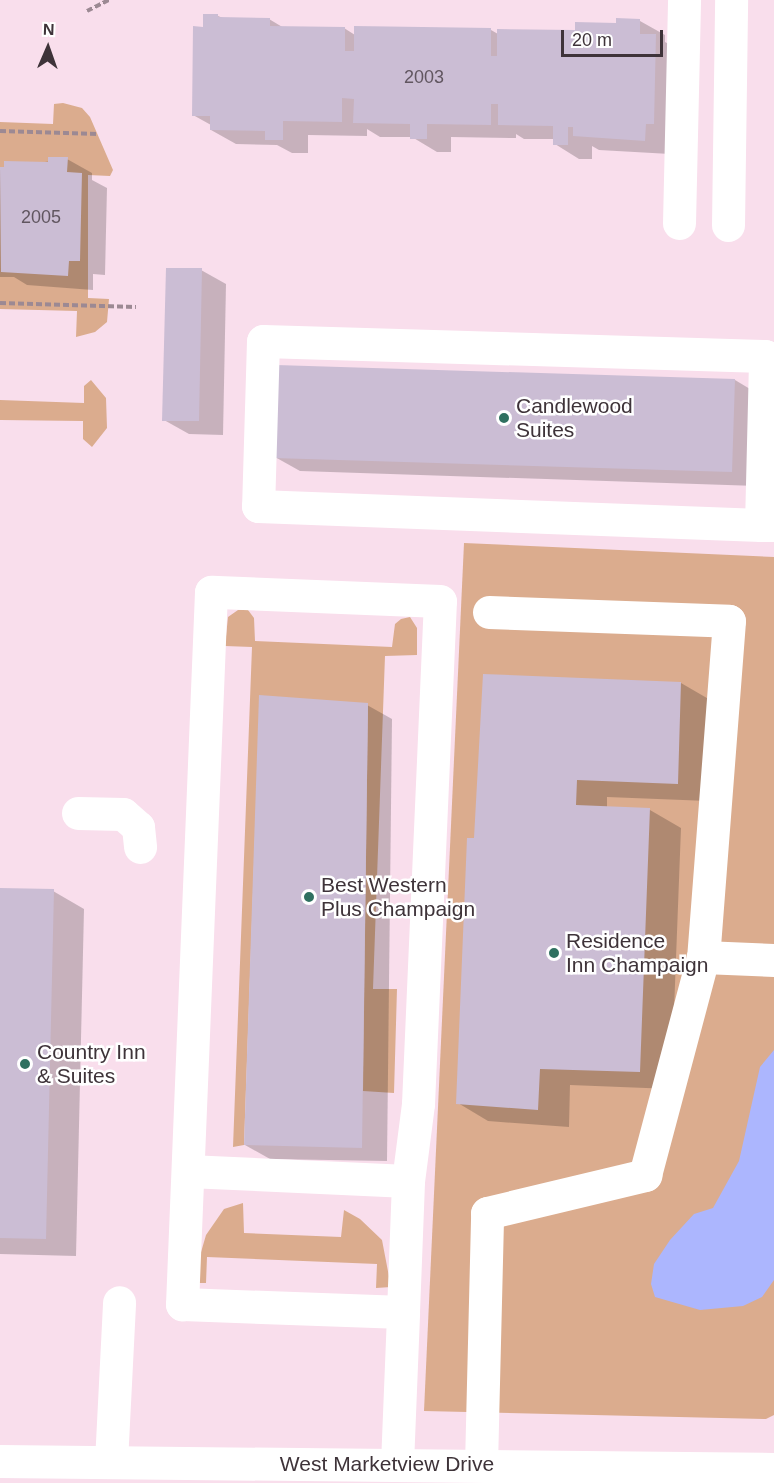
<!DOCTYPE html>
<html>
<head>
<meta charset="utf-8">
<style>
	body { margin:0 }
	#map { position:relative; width:774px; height:1483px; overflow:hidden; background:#f9deec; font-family:Helvetica,sans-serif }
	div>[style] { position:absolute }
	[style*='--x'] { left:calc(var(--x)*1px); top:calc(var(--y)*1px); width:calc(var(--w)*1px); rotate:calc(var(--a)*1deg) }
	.green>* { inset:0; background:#dbac8e }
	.water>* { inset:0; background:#acb6fe }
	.shadow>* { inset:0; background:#0003 }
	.building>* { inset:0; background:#cbbdd4 }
	.path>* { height:4px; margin-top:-2px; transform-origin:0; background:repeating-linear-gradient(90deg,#9c8993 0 6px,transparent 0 9px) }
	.minor>* { height:33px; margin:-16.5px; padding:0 16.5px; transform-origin:16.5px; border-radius:16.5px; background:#fff }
	.major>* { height:33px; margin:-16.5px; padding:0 16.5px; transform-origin:16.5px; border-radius:16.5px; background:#fff }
	.dots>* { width:16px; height:16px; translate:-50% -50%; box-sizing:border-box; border:3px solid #fff; border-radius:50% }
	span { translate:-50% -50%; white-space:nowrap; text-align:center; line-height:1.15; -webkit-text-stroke:5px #fff; paint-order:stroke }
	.number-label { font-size:18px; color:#615660 }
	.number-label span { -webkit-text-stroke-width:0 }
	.poi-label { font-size:21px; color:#3e3339 }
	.left { translate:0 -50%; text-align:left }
	.street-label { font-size:21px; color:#3e3339 }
	.north { position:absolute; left:18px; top:18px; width:60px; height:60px; -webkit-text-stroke:4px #fff; paint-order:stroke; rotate:2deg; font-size:16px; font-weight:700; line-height:24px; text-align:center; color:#3e3339 }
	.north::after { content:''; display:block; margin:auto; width:21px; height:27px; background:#3e3339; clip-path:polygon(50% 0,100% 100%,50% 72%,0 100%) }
	.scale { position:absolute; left:561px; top:30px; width:102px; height:27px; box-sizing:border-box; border:3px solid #3e3339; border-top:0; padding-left:8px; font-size:18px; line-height:21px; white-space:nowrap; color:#3e3339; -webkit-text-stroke:4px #fff; paint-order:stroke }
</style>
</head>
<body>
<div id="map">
	<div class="green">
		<div style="clip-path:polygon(63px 103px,82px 108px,90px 117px,113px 170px,110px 176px,88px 175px,88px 298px,109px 299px,107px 322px,95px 332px,76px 337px,77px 311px,0 309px,0 122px,53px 124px,54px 104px)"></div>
		<div style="clip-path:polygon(91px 380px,106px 398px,107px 428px,92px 447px,83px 439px,83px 421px,0 420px,0 400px,84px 403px,84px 386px)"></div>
		<div style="clip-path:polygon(464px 543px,774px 557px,774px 1415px,766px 1419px,424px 1411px)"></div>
		<div style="clip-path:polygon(238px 610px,248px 610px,254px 618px,255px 641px,392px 647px,395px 624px,401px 619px,410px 617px,417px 628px,417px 655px,385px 656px,373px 989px,397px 989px,394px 1093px,363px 1091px,368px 704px,260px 696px,244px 1145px,233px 1147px,252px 647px,225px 646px,228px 617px)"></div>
		<div style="clip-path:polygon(243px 1203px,244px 1233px,341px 1237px,344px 1210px,360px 1219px,382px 1240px,391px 1287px,376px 1288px,377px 1264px,207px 1257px,206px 1283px,196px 1283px,197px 1266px,206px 1235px,224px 1209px)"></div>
	</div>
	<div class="water">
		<div style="clip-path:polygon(774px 1050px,774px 1280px,762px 1297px,743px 1306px,700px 1310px,655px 1297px,651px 1284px,654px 1264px,670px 1240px,694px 1214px,713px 1208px,739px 1161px,760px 1067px)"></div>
	</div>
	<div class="shadow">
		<div style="clip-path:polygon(218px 16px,223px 18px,269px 19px,284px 28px,344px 28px,355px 35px,491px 30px,498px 34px,576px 32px,617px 24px,617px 20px,640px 21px,665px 35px,665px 42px,680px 50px,670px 154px,599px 150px,592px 146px,592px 159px,579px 159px,555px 144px,555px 139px,524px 139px,516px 134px,516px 138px,451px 137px,451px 152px,437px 152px,412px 137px,380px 137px,367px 129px,367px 136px,308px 135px,308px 153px,292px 153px,277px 145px,236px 144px,211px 130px,211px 125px,193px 115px,205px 28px)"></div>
		<div style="clip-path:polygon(67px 159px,92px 173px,92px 180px,107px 188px,105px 275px,93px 274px,93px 290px,27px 285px,14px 277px,0 277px,0 168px)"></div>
		<div style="clip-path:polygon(201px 270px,226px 284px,223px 435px,189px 434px,164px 420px)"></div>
		<div style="clip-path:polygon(735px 380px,760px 395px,757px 486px,300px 471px,275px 457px)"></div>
		<div style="clip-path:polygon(681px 683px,712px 701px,708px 801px,607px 797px,607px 808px,650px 810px,681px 828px,671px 1089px,570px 1085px,569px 1127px,488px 1121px,458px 1103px,475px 839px)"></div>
		<div style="clip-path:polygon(367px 705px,392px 719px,387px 1161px,270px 1159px,245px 1145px)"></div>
		<div style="clip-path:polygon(0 890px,53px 891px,84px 909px,76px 1256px,0 1254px)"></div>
	</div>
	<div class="building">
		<div style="clip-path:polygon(203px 14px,218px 14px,218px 17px,270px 18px,270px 26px,345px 27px,345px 51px,354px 51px,354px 26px,491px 28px,491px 56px,497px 56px,497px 29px,575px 30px,575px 22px,616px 23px,616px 18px,640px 19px,640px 34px,656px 34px,654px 124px,646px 124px,645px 141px,573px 136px,573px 127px,568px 127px,568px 145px,553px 145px,553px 126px,498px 125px,498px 104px,491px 104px,491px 125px,427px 124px,427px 139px,410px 139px,410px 124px,353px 123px,354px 99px,342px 98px,342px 122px,283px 121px,283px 140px,265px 140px,265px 131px,210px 130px,210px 116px,192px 116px,193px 26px,203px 27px)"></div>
		<div style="clip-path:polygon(48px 157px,68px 157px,67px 172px,82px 173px,80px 261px,69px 261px,68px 276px,1px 272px,0 167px,4px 167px,4px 161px,48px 162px)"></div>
		<div style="clip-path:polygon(166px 268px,202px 268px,199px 421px,162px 421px)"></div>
		<div style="clip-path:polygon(276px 365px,735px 379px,732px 472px,273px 458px)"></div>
		<div style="clip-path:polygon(483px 674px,681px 682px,678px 784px,577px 780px,576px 805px,650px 808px,640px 1072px,540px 1069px,538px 1110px,456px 1104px,467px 838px,474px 838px)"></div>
		<div style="clip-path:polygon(259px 695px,368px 703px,362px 1148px,244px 1145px)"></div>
		<div style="clip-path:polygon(0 888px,54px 889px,46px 1239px,0 1238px)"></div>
	</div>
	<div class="path">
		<div style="--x:87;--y:11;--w:25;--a:-27"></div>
		<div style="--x:0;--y:131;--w:98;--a:1.8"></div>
		<div style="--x:0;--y:303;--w:136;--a:1.7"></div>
	</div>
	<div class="minor">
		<div style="--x:679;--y:223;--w:223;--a:-88.7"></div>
		<div style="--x:728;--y:225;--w:225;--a:-89.2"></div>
		<div style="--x:761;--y:525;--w:169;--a:-88.6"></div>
		<div style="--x:765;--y:356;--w:502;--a:-178.29"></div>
		<div style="--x:263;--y:341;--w:165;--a:91.7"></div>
		<div style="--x:258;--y:506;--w:503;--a:2.16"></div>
		<div style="--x:761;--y:525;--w:13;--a:0"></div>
		<div style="--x:489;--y:612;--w:240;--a:2.1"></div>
		<div style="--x:729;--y:621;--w:337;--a:94.4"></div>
		<div style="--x:703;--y:957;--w:71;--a:2.4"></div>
		<div style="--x:78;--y:813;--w:45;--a:1.3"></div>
		<div style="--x:123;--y:814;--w:20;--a:41"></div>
		<div style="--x:138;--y:827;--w:20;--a:84"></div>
		<div style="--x:188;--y:1171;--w:220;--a:2.6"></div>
		<div style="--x:111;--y:1462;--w:160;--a:-87.1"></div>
		<div style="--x:397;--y:1464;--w:152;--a:-87.7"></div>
		<div style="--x:403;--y:1312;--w:131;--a:-87.8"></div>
		<div style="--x:408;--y:1181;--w:78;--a:-82.6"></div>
		<div style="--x:418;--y:1104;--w:503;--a:-87.5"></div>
		<div style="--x:440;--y:601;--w:229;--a:-177.7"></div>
		<div style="--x:211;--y:592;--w:713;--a:92.33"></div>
		<div style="--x:182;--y:1304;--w:221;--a:2.1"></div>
		<div style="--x:481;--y:1465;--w:252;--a:-88.6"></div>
		<div style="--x:487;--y:1213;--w:163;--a:-13.5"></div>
		<div style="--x:645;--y:1175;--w:226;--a:-75.1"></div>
	</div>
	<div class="major">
		<div style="--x:0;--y:1461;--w:774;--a:0.59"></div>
	</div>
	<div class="dots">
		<div style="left:504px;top:418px;background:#2f7060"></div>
		<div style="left:309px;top:897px;background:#2f7060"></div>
		<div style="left:554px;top:953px;background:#2f7060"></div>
		<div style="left:25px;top:1064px;background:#2f7060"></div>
	</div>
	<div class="number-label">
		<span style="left:424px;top:77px">2003</span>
		<span style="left:41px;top:217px">2005</span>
	</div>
	<div class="poi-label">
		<span class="left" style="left:516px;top:418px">Candlewood<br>Suites</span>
		<span class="left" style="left:321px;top:897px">Best Western<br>Plus Champaign</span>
		<span class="left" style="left:566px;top:953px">Residence<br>Inn Champaign</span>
		<span class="left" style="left:37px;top:1064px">Country Inn<br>&amp; Suites</span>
	</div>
	<div class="street-label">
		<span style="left:387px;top:1464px">West Marketview Drive</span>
	</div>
	<div class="north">N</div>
	<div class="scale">20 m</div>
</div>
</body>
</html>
